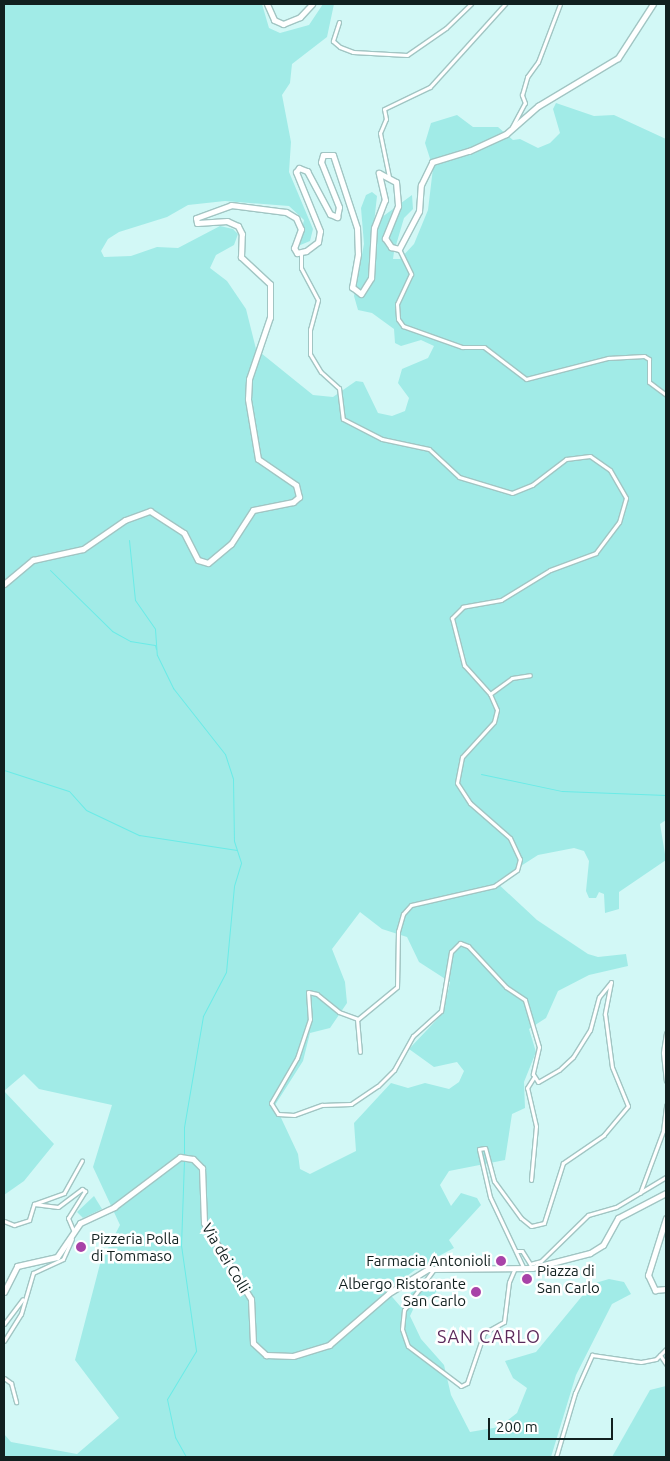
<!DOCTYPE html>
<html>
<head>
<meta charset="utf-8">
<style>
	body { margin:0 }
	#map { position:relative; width:670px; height:1461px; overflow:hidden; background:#d2f8f6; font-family:Ubuntu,sans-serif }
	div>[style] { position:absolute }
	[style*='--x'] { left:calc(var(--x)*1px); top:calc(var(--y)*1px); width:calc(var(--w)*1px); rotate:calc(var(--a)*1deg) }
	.green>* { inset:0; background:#a1ebe7 }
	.stream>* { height:1px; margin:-0.5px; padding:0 0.5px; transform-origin:0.5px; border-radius:0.5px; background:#6bebe7 }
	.roads { filter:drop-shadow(1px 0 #a1c5c3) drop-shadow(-1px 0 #a1c5c3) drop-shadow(0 1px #a1c5c3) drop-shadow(0 -1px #a1c5c3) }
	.street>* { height:3px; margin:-1.5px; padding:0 1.5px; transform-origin:1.5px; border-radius:1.5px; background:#fff }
	.secondary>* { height:5px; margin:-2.5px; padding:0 2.5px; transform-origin:2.5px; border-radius:2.5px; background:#fff }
	.dots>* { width:14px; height:14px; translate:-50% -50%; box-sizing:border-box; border:2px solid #fff; border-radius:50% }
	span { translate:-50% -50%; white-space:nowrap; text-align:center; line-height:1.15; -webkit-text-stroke:5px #fff; paint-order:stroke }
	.poi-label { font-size:15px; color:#11201f }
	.left { translate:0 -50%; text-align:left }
	.right { translate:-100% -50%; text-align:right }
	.street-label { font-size:15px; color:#11201f }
	.quarter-label { font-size:18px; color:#5c2b5c; letter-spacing:1px }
	.frame { position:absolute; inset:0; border:5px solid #11201f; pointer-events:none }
	.scale { position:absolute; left:488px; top:1418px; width:125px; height:22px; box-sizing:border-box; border:2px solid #11201f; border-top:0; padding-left:6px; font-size:15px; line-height:18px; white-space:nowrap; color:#11201f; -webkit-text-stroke:4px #fff; paint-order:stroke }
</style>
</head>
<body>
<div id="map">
	<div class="green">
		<div style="clip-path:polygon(evenodd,4px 4px,262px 4px,269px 28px,280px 33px,309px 25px,323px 4px,334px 4px,327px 37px,292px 64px,290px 83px,282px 95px,291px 142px,289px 172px,313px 229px,310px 241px,298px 246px,304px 220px,289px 206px,225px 201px,188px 205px,167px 217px,119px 232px,108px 239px,101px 251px,104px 257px,131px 256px,157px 247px,178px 248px,220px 226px,233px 229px,238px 234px,234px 245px,216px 255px,210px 268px,227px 281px,246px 309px,256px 349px,313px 395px,333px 397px,356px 381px,363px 382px,378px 413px,392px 416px,405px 411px,409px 398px,398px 383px,402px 369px,428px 358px,434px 346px,421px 340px,401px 346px,395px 343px,394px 329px,372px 313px,358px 310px,354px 296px,364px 244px,361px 208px,366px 195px,372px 192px,377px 196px,374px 223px,412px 195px,413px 209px,404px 218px,394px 252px,393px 259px,400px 259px,414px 244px,428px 210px,433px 168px,425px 143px,431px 123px,457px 115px,473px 127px,498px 127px,513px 140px,520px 139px,538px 148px,550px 143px,560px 133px,553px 109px,556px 103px,594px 116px,614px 115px,666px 139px,666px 820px,660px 824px,666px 860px,619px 892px,619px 909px,605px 913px,604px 894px,599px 892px,596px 898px,589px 898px,586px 891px,589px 861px,584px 851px,574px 848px,538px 855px,496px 882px,537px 920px,588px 954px,598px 957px,626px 954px,628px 966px,589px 975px,558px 991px,546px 1018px,529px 1029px,536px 1052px,524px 1082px,525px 1108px,512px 1114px,505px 1160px,449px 1171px,440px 1185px,451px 1206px,461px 1193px,477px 1198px,481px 1205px,449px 1240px,454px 1248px,437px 1257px,434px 1265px,415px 1270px,387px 1291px,400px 1306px,424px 1278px,438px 1285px,435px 1294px,417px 1301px,410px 1316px,421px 1339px,444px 1365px,451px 1395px,470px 1432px,499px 1427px,517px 1413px,527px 1388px,513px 1378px,505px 1361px,536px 1352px,592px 1284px,609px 1279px,624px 1282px,631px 1294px,612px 1304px,576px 1375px,551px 1457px,4px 1457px,4px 1434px,11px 1442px,77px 1454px,119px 1418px,75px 1360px,100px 1264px,120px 1225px,93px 1167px,112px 1105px,39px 1089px,24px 1074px,4px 1091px,54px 1144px,24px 1181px,4px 1195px,4px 4px,360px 912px,382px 929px,407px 937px,419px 962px,450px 982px,443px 1013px,409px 1049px,434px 1067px,457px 1062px,464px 1071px,459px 1082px,449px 1089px,425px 1083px,408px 1088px,391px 1083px,354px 1123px,356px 1151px,310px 1174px,300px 1169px,298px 1154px,275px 1105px,303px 1061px,310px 1033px,330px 1028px,347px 1003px,345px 982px,332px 949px,360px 912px)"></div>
		<div style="clip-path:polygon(94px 1196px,102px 1209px,83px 1218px,77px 1212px)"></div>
		<div style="clip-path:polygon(666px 1386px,666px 1457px,612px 1457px,650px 1390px)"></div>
	</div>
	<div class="stream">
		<div style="--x:129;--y:540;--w:60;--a:84.3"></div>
		<div style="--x:135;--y:600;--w:35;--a:55"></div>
		<div style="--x:155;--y:629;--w:26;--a:86"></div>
		<div style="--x:157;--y:655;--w:37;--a:64"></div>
		<div style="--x:173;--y:688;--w:84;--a:51.8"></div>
		<div style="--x:225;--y:754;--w:26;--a:72"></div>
		<div style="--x:233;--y:779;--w:62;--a:89.1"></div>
		<div style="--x:234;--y:841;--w:23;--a:72"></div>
		<div style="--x:241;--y:863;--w:24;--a:107"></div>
		<div style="--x:234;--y:886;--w:86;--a:95.3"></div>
		<div style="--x:226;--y:972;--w:50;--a:117.6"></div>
		<div style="--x:203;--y:1016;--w:113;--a:99.7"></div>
		<div style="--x:184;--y:1127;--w:29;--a:90"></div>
		<div style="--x:50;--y:570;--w:87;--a:44.5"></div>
		<div style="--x:112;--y:631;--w:21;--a:29"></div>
		<div style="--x:130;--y:641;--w:25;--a:9"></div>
		<div style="--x:155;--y:645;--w:4;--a:76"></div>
		<div style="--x:4;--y:770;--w:68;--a:17.9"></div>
		<div style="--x:69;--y:791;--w:25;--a:48"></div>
		<div style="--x:86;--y:810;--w:59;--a:25.3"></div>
		<div style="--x:139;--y:835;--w:99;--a:8.7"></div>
		<div style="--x:481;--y:774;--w:83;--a:11.9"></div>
		<div style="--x:562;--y:791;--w:104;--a:2.2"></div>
		<div style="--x:184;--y:1160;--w:85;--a:92"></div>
		<div style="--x:181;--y:1245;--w:107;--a:81.9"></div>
		<div style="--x:196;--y:1351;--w:56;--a:121.1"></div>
		<div style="--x:167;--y:1399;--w:39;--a:78"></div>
		<div style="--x:175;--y:1437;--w:23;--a:61"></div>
	</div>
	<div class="roads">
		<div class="street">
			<div style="--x:339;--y:22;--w:20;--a:108"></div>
			<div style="--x:333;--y:41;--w:9;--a:41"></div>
			<div style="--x:340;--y:47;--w:14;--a:21"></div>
			<div style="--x:353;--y:52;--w:54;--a:3.2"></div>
			<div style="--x:407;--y:55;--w:47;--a:-34.7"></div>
			<div style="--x:446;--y:28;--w:35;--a:-44"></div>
			<div style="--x:512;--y:127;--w:27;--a:-62"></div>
			<div style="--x:525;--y:103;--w:9;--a:-111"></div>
			<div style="--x:522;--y:95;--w:19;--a:-74"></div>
			<div style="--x:527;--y:77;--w:19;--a:-54"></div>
			<div style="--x:538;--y:62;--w:62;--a:-69.2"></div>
			<div style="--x:389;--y:177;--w:45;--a:-101.6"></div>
			<div style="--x:380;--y:133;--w:15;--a:-67"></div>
			<div style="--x:386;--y:119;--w:10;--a:-101"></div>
			<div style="--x:384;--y:109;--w:51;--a:-25.6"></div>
			<div style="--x:430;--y:87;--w:112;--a:-47.9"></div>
			<div style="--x:399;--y:249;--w:28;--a:64"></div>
			<div style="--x:411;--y:274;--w:33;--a:115"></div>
			<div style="--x:397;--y:304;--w:15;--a:86"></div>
			<div style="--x:398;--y:319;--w:9;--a:54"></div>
			<div style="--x:403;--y:326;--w:63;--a:19.6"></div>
			<div style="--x:462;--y:347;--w:22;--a:0"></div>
			<div style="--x:484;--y:347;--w:53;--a:37.3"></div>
			<div style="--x:526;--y:379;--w:85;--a:-14.4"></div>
			<div style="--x:608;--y:358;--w:36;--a:-3"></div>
			<div style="--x:644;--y:356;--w:6;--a:31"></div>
			<div style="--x:649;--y:359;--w:23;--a:90"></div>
			<div style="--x:649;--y:382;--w:21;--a:37"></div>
			<div style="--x:301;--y:253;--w:15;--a:90"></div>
			<div style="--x:301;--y:268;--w:36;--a:62"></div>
			<div style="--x:318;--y:300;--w:30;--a:105"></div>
			<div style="--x:310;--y:329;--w:25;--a:90"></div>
			<div style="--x:310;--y:354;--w:21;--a:59"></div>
			<div style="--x:321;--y:372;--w:24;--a:42"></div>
			<div style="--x:339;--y:388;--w:31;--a:83"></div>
			<div style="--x:343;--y:419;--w:44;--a:27.1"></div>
			<div style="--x:382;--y:439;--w:48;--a:12"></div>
			<div style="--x:429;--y:449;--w:41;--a:43"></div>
			<div style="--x:459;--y:477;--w:55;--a:16.8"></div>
			<div style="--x:512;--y:493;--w:22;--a:-22"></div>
			<div style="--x:532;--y:485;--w:43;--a:-37.4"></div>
			<div style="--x:566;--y:459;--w:24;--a:-7"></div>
			<div style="--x:590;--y:456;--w:24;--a:35"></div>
			<div style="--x:610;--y:470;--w:32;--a:60"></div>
			<div style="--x:626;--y:498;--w:25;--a:106"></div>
			<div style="--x:619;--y:522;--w:39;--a:127"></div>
			<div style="--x:596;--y:553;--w:49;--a:159.7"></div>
			<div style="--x:550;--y:570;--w:57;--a:148.5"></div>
			<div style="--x:501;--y:600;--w:39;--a:170"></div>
			<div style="--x:463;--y:607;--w:16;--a:135"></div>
			<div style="--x:452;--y:618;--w:49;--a:75.7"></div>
			<div style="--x:464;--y:665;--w:39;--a:48"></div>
			<div style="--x:490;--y:694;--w:17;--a:66"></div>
			<div style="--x:497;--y:710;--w:12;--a:104"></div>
			<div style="--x:494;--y:722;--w:47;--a:132.4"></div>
			<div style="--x:462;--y:757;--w:26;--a:101"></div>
			<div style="--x:457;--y:783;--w:24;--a:57"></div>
			<div style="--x:470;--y:803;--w:53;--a:41.2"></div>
			<div style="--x:510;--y:838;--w:23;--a:65"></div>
			<div style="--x:520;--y:859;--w:11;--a:105"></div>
			<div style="--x:517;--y:870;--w:28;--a:145"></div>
			<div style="--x:494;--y:886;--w:85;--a:167.1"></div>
			<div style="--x:411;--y:905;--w:12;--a:132"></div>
			<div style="--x:403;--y:914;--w:18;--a:106"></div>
			<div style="--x:398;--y:931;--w:56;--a:91"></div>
			<div style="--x:397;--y:987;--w:50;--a:140.6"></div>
			<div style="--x:358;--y:1019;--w:20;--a:-160"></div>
			<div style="--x:339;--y:1012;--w:28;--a:-141"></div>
			<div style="--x:317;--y:994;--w:9;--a:-167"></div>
			<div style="--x:308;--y:992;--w:27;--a:86"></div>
			<div style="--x:310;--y:1019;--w:41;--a:108.4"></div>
			<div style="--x:297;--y:1058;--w:52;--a:120"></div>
			<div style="--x:271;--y:1103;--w:13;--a:58"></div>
			<div style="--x:278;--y:1114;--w:16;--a:4"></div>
			<div style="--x:294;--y:1115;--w:30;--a:-20"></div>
			<div style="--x:322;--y:1105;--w:29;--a:-2"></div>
			<div style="--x:351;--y:1104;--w:32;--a:-34"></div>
			<div style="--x:378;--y:1086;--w:23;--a:-45"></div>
			<div style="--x:394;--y:1070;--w:39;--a:-61"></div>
			<div style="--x:413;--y:1036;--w:38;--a:-42"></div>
			<div style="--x:441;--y:1011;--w:60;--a:-80.4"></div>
			<div style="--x:451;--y:952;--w:13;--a:-45"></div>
			<div style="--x:460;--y:943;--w:9;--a:21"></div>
			<div style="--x:468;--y:946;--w:56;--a:47.2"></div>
			<div style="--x:506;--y:987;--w:23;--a:34"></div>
			<div style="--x:525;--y:1000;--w:49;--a:73.4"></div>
			<div style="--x:539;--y:1047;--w:28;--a:103"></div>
			<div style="--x:533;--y:1074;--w:9;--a:58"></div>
			<div style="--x:538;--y:1082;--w:24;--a:-30"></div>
			<div style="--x:559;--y:1070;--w:19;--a:-43"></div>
			<div style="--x:573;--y:1057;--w:32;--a:-58"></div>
			<div style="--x:590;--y:1030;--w:34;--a:-75"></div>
			<div style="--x:599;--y:997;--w:19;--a:-51"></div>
			<div style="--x:611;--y:982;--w:33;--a:101"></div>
			<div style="--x:605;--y:1014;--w:53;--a:82.5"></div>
			<div style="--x:612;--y:1067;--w:42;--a:67.7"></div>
			<div style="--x:628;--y:1106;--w:38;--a:130"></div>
			<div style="--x:604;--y:1135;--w:50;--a:145.7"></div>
			<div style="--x:563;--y:1163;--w:63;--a:107.6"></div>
			<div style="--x:544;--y:1223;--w:13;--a:167"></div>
			<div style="--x:531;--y:1226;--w:13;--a:-141"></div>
			<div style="--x:521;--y:1218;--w:46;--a:-126.1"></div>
			<div style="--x:494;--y:1181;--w:34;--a:-105"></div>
			<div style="--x:485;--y:1148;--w:6;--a:171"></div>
			<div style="--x:479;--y:1149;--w:49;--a:77.1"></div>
			<div style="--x:490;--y:1197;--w:80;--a:64.7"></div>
			<div style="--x:490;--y:694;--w:27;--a:-36"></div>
			<div style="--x:512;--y:678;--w:18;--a:-9"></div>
			<div style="--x:357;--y:1019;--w:33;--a:85"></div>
			<div style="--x:666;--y:1033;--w:20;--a:99"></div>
			<div style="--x:663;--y:1053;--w:28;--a:84"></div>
			<div style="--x:531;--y:1180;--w:54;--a:-84.7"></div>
			<div style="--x:536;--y:1126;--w:39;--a:-103"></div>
			<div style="--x:527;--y:1088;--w:13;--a:-58"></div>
			<div style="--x:640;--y:1193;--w:66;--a:-69.6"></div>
			<div style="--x:663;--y:1131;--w:26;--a:-83"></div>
			<div style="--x:34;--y:1204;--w:24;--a:7"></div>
			<div style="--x:58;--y:1207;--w:30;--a:-37"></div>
			<div style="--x:82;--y:1189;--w:4;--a:34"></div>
			<div style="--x:85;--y:1191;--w:32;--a:122"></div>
			<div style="--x:68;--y:1218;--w:13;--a:67"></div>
			<div style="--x:34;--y:1204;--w:32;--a:-20"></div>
			<div style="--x:64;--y:1193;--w:37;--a:-61"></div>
			<div style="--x:4;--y:1221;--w:11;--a:22"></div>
			<div style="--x:14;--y:1225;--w:16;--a:-18"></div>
			<div style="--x:29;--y:1220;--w:17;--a:-73"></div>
			<div style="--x:517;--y:1251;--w:5;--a:0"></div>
			<div style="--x:522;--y:1251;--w:15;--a:58"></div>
			<div style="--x:530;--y:1264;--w:11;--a:-15"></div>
			<div style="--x:541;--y:1261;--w:66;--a:-44.4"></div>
			<div style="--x:588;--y:1215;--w:29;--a:-16"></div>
			<div style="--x:616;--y:1207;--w:58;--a:-31"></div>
			<div style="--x:434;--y:1269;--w:51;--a:126.2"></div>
			<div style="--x:404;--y:1310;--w:19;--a:96"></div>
			<div style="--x:402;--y:1329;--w:18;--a:71"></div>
			<div style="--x:408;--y:1346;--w:66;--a:37"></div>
			<div style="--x:461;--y:1386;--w:7;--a:-27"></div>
			<div style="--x:467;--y:1383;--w:53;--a:-71.2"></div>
			<div style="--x:484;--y:1333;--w:23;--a:-29"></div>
			<div style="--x:504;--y:1322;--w:40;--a:-82.9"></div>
			<div style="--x:509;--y:1282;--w:15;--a:-67"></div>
			<div style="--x:4;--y:1324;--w:31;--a:-53"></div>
			<div style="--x:4;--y:1341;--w:32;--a:-58"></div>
			<div style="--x:21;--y:1314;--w:43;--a:-73.7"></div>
			<div style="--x:33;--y:1273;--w:33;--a:-25"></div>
			<div style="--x:63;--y:1259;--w:22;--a:-66"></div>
			<div style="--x:660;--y:1355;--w:11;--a:56"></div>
			<div style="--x:4;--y:1378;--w:9;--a:36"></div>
			<div style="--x:11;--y:1383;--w:20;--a:75"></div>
			<div style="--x:556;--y:1457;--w:67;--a:-73.5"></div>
			<div style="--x:575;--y:1393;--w:42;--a:-65.9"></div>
			<div style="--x:592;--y:1355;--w:49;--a:8.1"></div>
			<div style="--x:641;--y:1362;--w:15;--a:-11"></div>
			<div style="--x:656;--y:1359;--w:14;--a:-45"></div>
		</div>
		<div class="secondary">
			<div style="--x:267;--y:4;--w:17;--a:66"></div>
			<div style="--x:274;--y:20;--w:10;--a:24"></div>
			<div style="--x:283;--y:24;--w:18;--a:-22"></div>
			<div style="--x:300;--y:17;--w:18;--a:-47"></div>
			<div style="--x:4;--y:584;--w:38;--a:-40"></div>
			<div style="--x:33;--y:560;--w:51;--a:-12.4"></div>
			<div style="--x:83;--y:549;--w:51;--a:-34.6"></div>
			<div style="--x:125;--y:520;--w:27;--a:-20"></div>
			<div style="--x:150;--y:511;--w:40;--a:32.9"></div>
			<div style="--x:184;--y:533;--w:30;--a:63"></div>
			<div style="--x:198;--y:560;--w:10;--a:17"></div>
			<div style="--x:208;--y:563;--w:30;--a:-40"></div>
			<div style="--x:231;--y:544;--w:40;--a:-57.1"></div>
			<div style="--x:253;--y:510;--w:41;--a:-11.3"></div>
			<div style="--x:293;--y:502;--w:8;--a:-40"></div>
			<div style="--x:299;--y:497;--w:12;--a:-104"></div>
			<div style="--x:296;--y:485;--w:46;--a:-145.6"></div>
			<div style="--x:258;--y:459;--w:61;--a:-99.5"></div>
			<div style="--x:248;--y:399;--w:20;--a:-87"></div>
			<div style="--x:249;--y:379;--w:65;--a:-71.3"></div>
			<div style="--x:270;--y:317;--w:33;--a:-90"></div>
			<div style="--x:270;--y:284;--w:40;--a:-137"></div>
			<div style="--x:241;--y:257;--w:23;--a:-88"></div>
			<div style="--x:242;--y:234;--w:9;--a:-117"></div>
			<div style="--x:238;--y:226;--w:12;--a:-156"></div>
			<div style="--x:227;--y:221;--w:30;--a:176"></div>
			<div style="--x:197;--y:223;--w:5;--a:-101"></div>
			<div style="--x:196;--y:218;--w:37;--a:-20"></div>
			<div style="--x:231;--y:205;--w:55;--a:7.3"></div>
			<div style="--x:286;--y:212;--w:12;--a:31"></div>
			<div style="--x:296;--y:218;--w:12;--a:66"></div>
			<div style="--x:301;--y:229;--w:20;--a:110"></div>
			<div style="--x:294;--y:248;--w:6;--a:59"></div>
			<div style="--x:297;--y:253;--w:9;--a:-13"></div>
			<div style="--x:306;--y:251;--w:15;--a:-37"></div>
			<div style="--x:318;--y:242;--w:11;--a:-80"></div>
			<div style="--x:320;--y:231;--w:64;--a:-112.1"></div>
			<div style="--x:296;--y:172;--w:5;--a:-53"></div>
			<div style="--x:299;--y:168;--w:9;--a:21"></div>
			<div style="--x:307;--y:171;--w:49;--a:61.9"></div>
			<div style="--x:330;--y:214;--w:8;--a:23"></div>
			<div style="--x:337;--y:217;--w:10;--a:-79"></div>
			<div style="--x:339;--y:207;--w:48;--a:-111.8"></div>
			<div style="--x:321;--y:162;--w:7;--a:-74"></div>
			<div style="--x:323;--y:155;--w:10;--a:0"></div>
			<div style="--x:333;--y:155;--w:77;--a:71.8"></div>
			<div style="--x:357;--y:228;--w:26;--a:88"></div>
			<div style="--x:358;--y:254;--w:34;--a:100"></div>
			<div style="--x:352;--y:287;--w:11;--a:38"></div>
			<div style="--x:361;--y:294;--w:19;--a:-58"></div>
			<div style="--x:371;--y:278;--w:50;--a:-86.6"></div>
			<div style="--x:374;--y:228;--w:30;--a:-69"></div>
			<div style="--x:385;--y:200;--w:28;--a:-103"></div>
			<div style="--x:379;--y:173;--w:19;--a:28"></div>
			<div style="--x:396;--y:182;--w:24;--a:85"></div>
			<div style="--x:398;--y:206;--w:35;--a:112"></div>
			<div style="--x:385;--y:238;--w:11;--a:56"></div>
			<div style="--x:391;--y:247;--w:8;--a:14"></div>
			<div style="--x:399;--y:249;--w:43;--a:-62.2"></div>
			<div style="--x:419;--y:211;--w:26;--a:-86"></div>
			<div style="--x:421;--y:185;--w:25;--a:-64"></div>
			<div style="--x:432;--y:162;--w:39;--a:-17"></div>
			<div style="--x:469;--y:151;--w:41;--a:-24.7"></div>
			<div style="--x:506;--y:134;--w:43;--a:-41.2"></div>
			<div style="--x:538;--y:106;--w:93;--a:-31"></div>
			<div style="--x:618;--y:58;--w:64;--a:-57.1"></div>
			<div style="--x:666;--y:1218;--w:60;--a:107.5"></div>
			<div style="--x:648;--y:1275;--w:17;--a:65"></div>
			<div style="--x:655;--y:1290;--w:11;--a:-5"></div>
			<div style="--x:4;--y:1292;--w:29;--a:-63"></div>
			<div style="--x:17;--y:1266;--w:41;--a:-12.7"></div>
			<div style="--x:57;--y:1257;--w:41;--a:-55.9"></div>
			<div style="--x:80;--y:1223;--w:38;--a:-25"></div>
			<div style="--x:114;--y:1207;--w:83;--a:-37.1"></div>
			<div style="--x:180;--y:1157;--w:13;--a:9"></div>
			<div style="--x:193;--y:1159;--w:13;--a:45"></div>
			<div style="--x:202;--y:1168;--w:55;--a:87.9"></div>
			<div style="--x:204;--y:1223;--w:89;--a:58.3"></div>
			<div style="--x:251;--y:1299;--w:44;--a:87.4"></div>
			<div style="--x:253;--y:1343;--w:18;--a:43"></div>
			<div style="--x:266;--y:1355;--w:27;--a:2"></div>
			<div style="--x:293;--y:1356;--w:38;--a:-17"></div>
			<div style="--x:329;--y:1345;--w:79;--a:-40.9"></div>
			<div style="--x:389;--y:1293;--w:46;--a:-31.6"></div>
			<div style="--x:428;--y:1269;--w:104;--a:-0.6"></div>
			<div style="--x:532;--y:1268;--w:60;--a:-14.5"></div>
			<div style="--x:590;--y:1253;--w:15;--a:-32"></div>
			<div style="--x:603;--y:1245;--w:31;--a:-61"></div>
			<div style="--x:618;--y:1218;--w:54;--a:-27.5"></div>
		</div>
	</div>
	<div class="dots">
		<div style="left:81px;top:1247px;background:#a843a8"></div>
		<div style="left:501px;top:1261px;background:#a843a8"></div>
		<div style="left:527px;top:1279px;background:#a843a8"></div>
		<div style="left:476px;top:1292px;background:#a843a8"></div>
	</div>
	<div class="poi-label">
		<span class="left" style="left:91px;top:1247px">Pizzeria Polla<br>di Tommaso</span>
		<span class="right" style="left:491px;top:1261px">Farmacia Antonioli</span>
		<span class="left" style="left:537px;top:1279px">Piazza di<br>San Carlo</span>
		<span class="right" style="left:466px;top:1292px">Albergo Ristorante<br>San Carlo</span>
	</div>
	<div class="street-label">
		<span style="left:226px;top:1258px;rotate:59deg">Via dei Colli</span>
	</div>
	<div class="quarter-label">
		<span style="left:489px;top:1336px">SAN CARLO</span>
	</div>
	<div class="frame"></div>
	<div class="scale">200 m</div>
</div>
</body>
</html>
